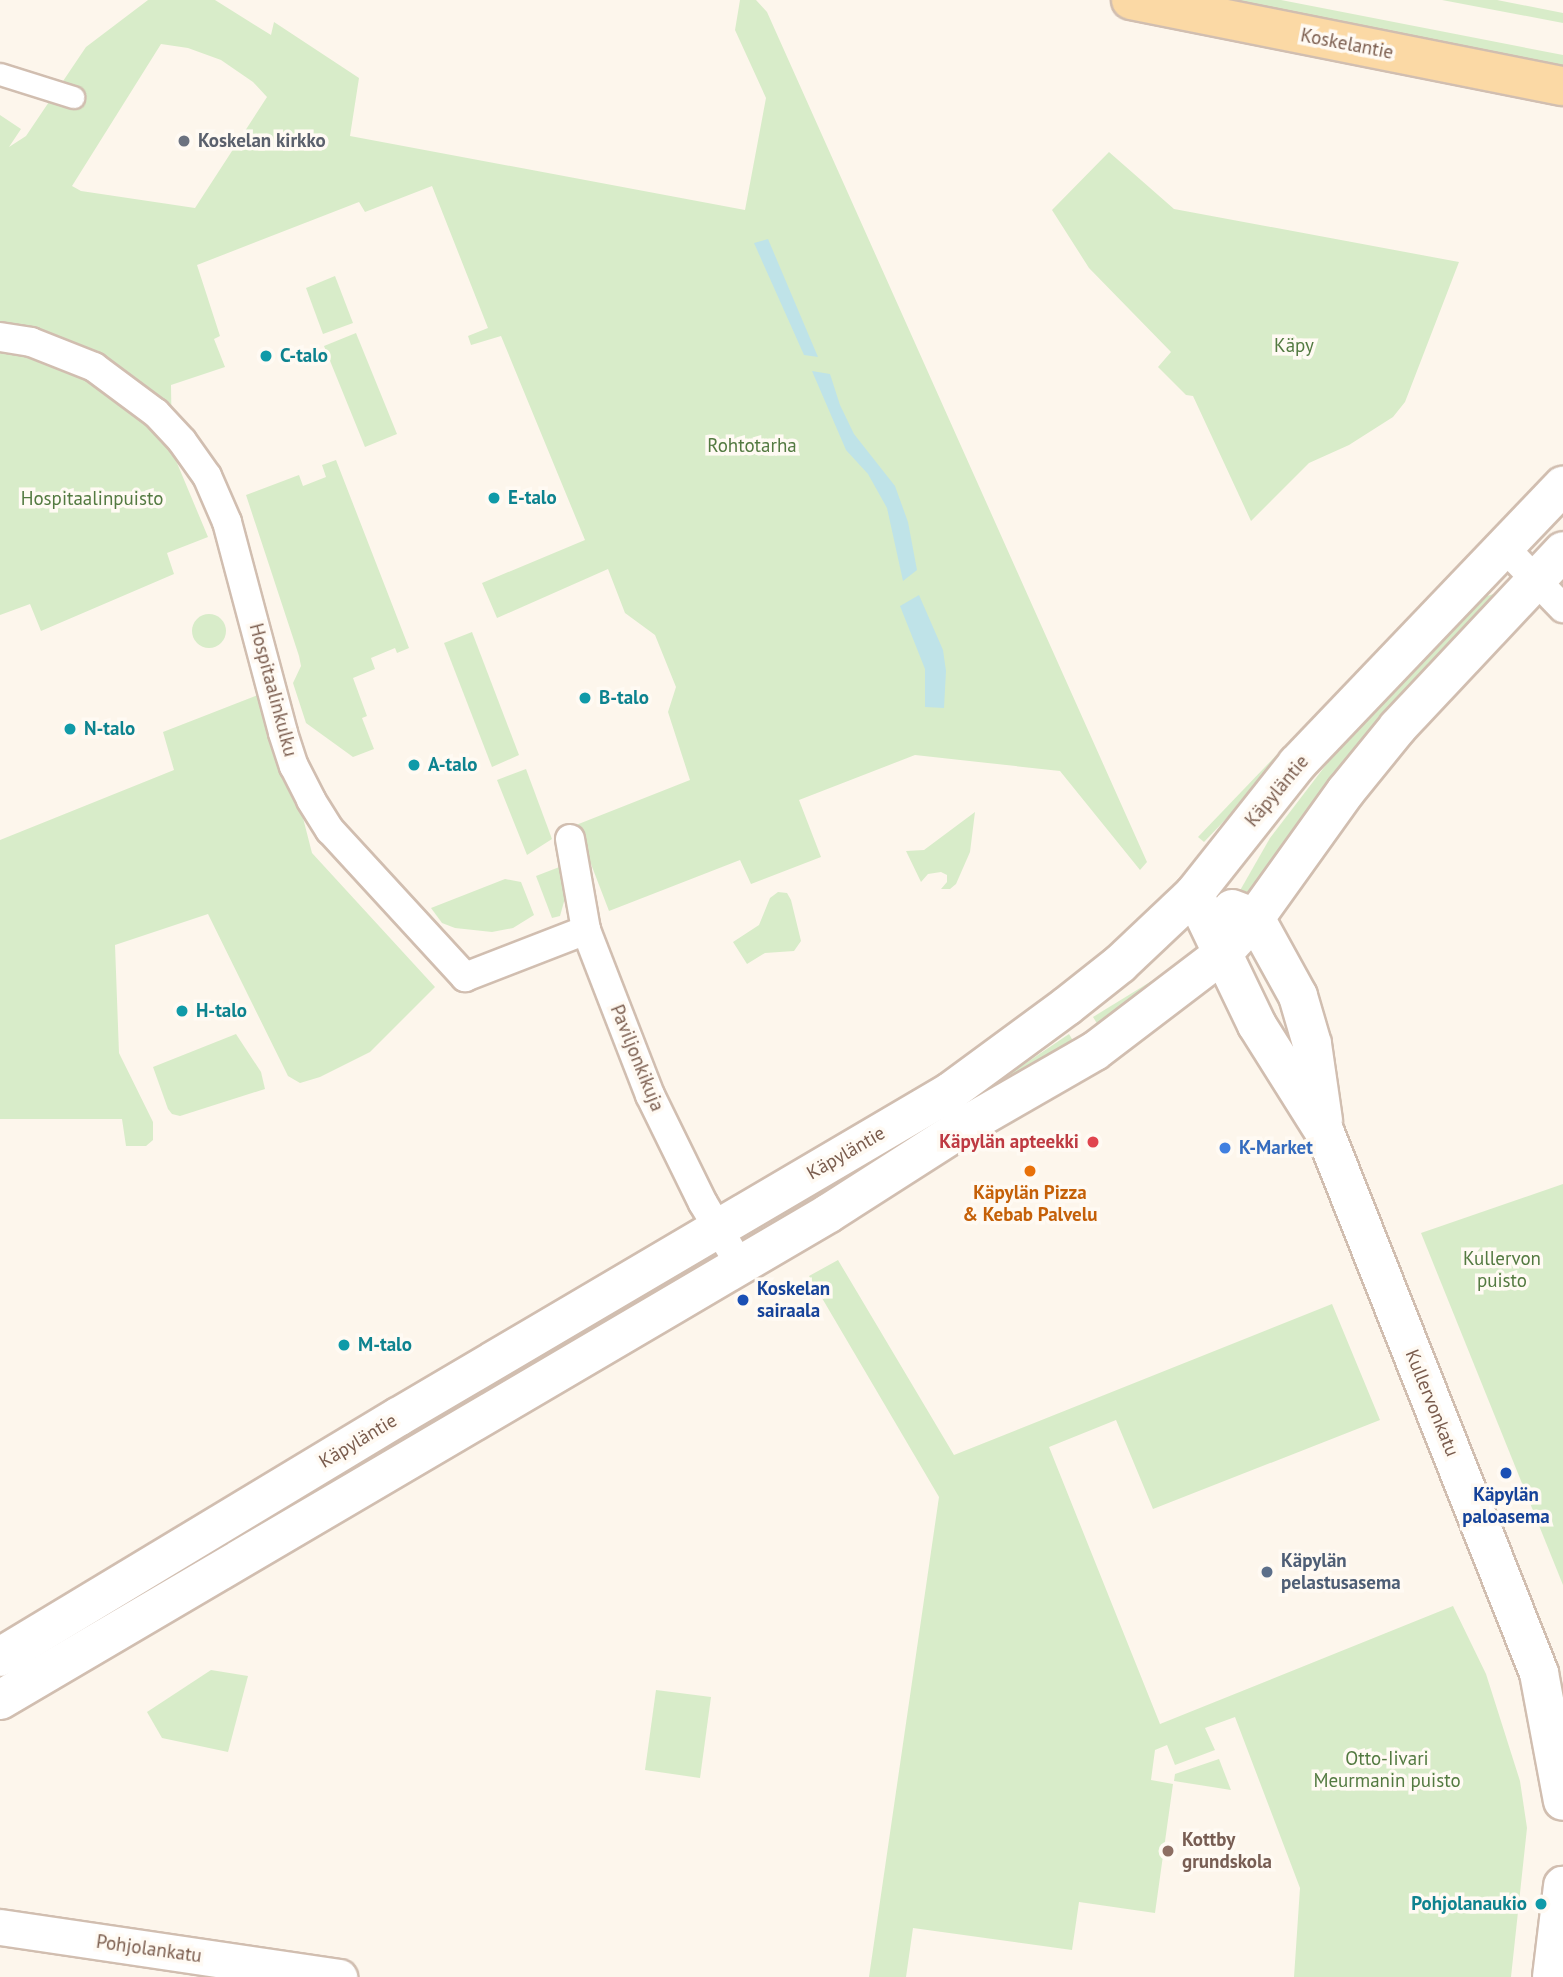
<!DOCTYPE html>
<html>
<head>
<meta charset="utf-8">
<style>
	body { margin:0 }
	#map { position:relative; width:1563px; height:1977px; overflow:hidden; background:#fdf6ec; font-family:"PT Sans",sans-serif }
	div>[style] { position:absolute }
	[style*='--x'] { left:calc(var(--x)*1px); top:calc(var(--y)*1px); width:calc(var(--w)*1px); rotate:calc(var(--a)*1deg) }
	.green>* { inset:0; background:#d8ecc9 }
	.round { border-radius:50% }
	.water>* { inset:0; background:#bfe3e8 }
	.roads { filter:drop-shadow(2px 0 #d1beb0) drop-shadow(-2px 0 #d1beb0) drop-shadow(0 2px #d1beb0) drop-shadow(0 -2px #d1beb0) }
	.pedestrian>* { height:21px; margin:-10.5px; padding:0 10.5px; transform-origin:10.5px; border-radius:10.5px; background:#fff }
	.minor>* { height:28px; margin:-14px; padding:0 14px; transform-origin:14px; border-radius:14px; background:#fff }
	.tertiary>* { height:35px; margin:-17.5px; padding:0 17.5px; transform-origin:17.5px; border-radius:17.5px; background:#fff }
	.secondary>* { height:38px; margin:-19px; padding:0 19px; transform-origin:19px; border-radius:19px; background:#fff }
	.primary>* { height:38px; margin:-19px; padding:0 19px; transform-origin:19px; border-radius:19px; background:#fbd9a5 }
	.dots>* { width:19px; height:19px; translate:-50% -50%; box-sizing:border-box; border:4px solid #fffaf3; border-radius:50% }
	span { translate:-50% -50%; white-space:nowrap; text-align:center; line-height:1.15; -webkit-text-stroke:7px #fffaf3; paint-order:stroke }
	.street-label { font-size:19px; color:#7a5c4d }
	.worship-label { font-size:19px; color:#5b616d; font-weight:700 }
	.left { translate:0 -50%; text-align:left }
	.park-label { font-size:19px; color:#537a41 }
	.culture-label { font-size:19px; color:#0d838f; font-weight:700 }
	.right { translate:-100% -50%; text-align:right }
	.health-label { font-size:19px; color:#be3a42; font-weight:700 }
	.shop-label { font-size:19px; color:#366cbe; font-weight:700 }
	.food-label { font-size:19px; color:#c56008; font-weight:700 }
	.transit-label { font-size:19px; color:#164399; font-weight:700 }
	.service-label { font-size:19px; color:#4e5e75; font-weight:700 }
	.education-label { font-size:19px; color:#785e54; font-weight:700 }
</style>
</head>
<body>
<div id="map">
	<div class="green">
		<div style="clip-path:polygon(evenodd,148px 0,215px 0,271px 35px,274px 22px,359px 78px,350px 136px,745px 210px,766px 98px,735px 30px,740px 0,756px 0,767px 12px,1147px 862px,1140px 870px,1060px 771px,915px 755px,799px 800px,821px 857px,751px 884px,740px 860px,609px 911px,576px 825px,690px 780px,668px 712px,676px 687px,655px 635px,625px 613px,608px 569px,497px 618px,482px 583px,585px 540px,501px 336px,471px 345px,468px 336px,488px 328px,432px 186px,365px 212px,359px 202px,197px 265px,220px 336px,214px 339px,225px 367px,171px 385px,172px 451px,208px 537px,167px 553px,174px 574px,41px 631px,30px 604px,0 615px,0 115px,21px 129px,9px 147px,26px 136px,86px 47px,148px 0,161px 44px,188px 48px,221px 60px,253px 82px,267px 97px,195px 208px,81px 191px,72px 186px,161px 44px)"></div>
		<div style="clip-path:polygon(1218px 0,1281px 0,1563px 55px,1563px 67px)"></div>
		<div style="clip-path:polygon(1442px 0,1497px 0,1563px 13px,1563px 23px)"></div>
		<div style="clip-path:polygon(1109px 152px,1174px 209px,1459px 262px,1405px 402px,1393px 417px,1349px 445px,1309px 463px,1251px 521px,1193px 396px,1186px 395px,1158px 367px,1171px 352px,1089px 268px,1052px 210px)"></div>
		<div style="clip-path:polygon(335px 276px,353px 323px,323px 334px,306px 288px)"></div>
		<div style="clip-path:polygon(356px 333px,397px 434px,365px 447px,324px 346px)"></div>
		<div style="clip-path:polygon(336px 460px,409px 648px,397px 653px,395px 648px,371px 658px,375px 669px,353px 678px,367px 716px,362px 718px,374px 749px,353px 757px,306px 723px,293px 683px,301px 666px,299px 656px,246px 495px,299px 475px,303px 486px,326px 477px,322px 465px)"></div>
		<div style="clip-path:polygon(1469px 554px,1475px 559px,1204px 842px,1198px 837px)"></div>
		<div style="clip-path:polygon(1506px 590px,1245px 898px,1238px 894px,1270px 838px,1332px 757px,1484px 597px)"></div>
		<div class="round" style="left:192px;top:614px;width:34px;height:34px"></div>
		<div style="clip-path:polygon(472px 632px,519px 755px,492px 767px,444px 643px)"></div>
		<div style="clip-path:polygon(258px 695px,286px 784px,302px 814px,312px 853px,435px 987px,370px 1052px,320px 1077px,300px 1083px,288px 1076px,208px 914px,115px 945px,119px 1053px,153px 1122px,153px 1140px,146px 1146px,126px 1146px,122px 1119px,0 1119px,0 840px,174px 770px,163px 732px)"></div>
		<div style="clip-path:polygon(526px 769px,552px 839px,527px 855px,497px 780px)"></div>
		<div style="clip-path:polygon(975px 812px,970px 852px,956px 884px,950px 889px,941px 889px,947px 882px,947px 875px,941px 872px,928px 874px,921px 882px,906px 851px,924px 850px)"></div>
		<div style="clip-path:polygon(562px 866px,567px 891px,560px 916px,552px 918px,536px 876px)"></div>
		<div style="clip-path:polygon(505px 879px,521px 882px,534px 915px,513px 928px,492px 932px,455px 928px,442px 923px,431px 908px)"></div>
		<div style="clip-path:polygon(778px 892px,787px 893px,791px 900px,801px 941px,794px 951px,765px 953px,747px 964px,733px 942px,759px 925px,770px 898px)"></div>
		<div style="clip-path:polygon(1176px 966px,1103px 1033px,1093px 1017px)"></div>
		<div style="clip-path:polygon(236px 1034px,261px 1072px,265px 1089px,180px 1116px,172px 1114px,168px 1109px,153px 1067px)"></div>
		<div style="clip-path:polygon(1069px 1034px,1078px 1049px,776px 1226px,771px 1217px,998px 1082px)"></div>
		<div style="clip-path:polygon(1563px 1184px,1563px 1585px,1421px 1233px)"></div>
		<div style="clip-path:polygon(700px 1258px,706px 1268px,392px 1449px,390px 1448px,389px 1443px)"></div>
		<div style="clip-path:polygon(838px 1260px,954px 1455px,1332px 1304px,1380px 1420px,1153px 1509px,1116px 1420px,1049px 1447px,1160px 1724px,1453px 1606px,1486px 1674px,1520px 1781px,1527px 1828px,1511px 1977px,1294px 1977px,1300px 1888px,1235px 1717px,1205px 1728px,1215px 1750px,1175px 1765px,1167px 1745px,1155px 1750px,1151px 1780px,1173px 1784px,1155px 1913px,1079px 1902px,1072px 1950px,913px 1928px,906px 1977px,869px 1977px,939px 1497px,809px 1276px)"></div>
		<div style="clip-path:polygon(211px 1670px,248px 1676px,228px 1752px,162px 1738px,147px 1712px)"></div>
		<div style="clip-path:polygon(656px 1690px,711px 1697px,700px 1778px,645px 1770px)"></div>
		<div style="clip-path:polygon(1219px 1759px,1231px 1790px,1174px 1781px,1175px 1774px)"></div>
	</div>
	<div class="water">
		<div style="clip-path:polygon(768px 239px,818px 357px,804px 355px,754px 243px)"></div>
		<div style="clip-path:polygon(812px 371px,830px 374px,840px 405px,854px 434px,895px 486px,908px 522px,917px 570px,903px 581px,887px 508px,868px 474px,846px 450px)"></div>
		<div style="clip-path:polygon(919px 595px,943px 650px,946px 671px,944px 708px,925px 707px,925px 669px,900px 606px)"></div>
	</div>
	<div class="roads">
		<div class="pedestrian">
			<div style="--x:0;--y:74;--w:77;--a:17.5"></div>
		</div>
		<div class="minor">
			<div style="--x:0;--y:337;--w:31;--a:9"></div>
			<div style="--x:31;--y:342;--w:68;--a:21.6"></div>
			<div style="--x:94;--y:367;--w:77;--a:36.6"></div>
			<div style="--x:156;--y:413;--w:38;--a:47"></div>
			<div style="--x:182;--y:441;--w:43;--a:54.5"></div>
			<div style="--x:207;--y:476;--w:50;--a:66.5"></div>
			<div style="--x:227;--y:522;--w:218;--a:75.1"></div>
			<div style="--x:283;--y:733;--w:35;--a:72"></div>
			<div style="--x:294;--y:766;--w:38;--a:63"></div>
			<div style="--x:311;--y:800;--w:36;--a:58"></div>
			<div style="--x:330;--y:830;--w:200;--a:47.4"></div>
			<div style="--x:465;--y:977;--w:130;--a:-21.2"></div>
			<div style="--x:1504;--y:547;--w:85;--a:46"></div>
			<div style="--x:570;--y:839;--w:92;--a:80"></div>
			<div style="--x:586;--y:930;--w:177;--a:68.8"></div>
			<div style="--x:650;--y:1095;--w:120;--a:63.9"></div>
			<div style="--x:703;--y:1203;--w:72;--a:59.2"></div>
		</div>
		<div class="tertiary">
			<div style="--x:0;--y:1927;--w:343;--a:8.4"></div>
		</div>
		<div class="secondary">
			<div style="--x:1194;--y:894;--w:145;--a:64.3"></div>
			<div style="--x:1257;--y:1025;--w:128;--a:57.8"></div>
			<div style="--x:1325;--y:1133;--w:581;--a:68.38"></div>
			<div style="--x:1539;--y:1673;--w:130;--a:79.4"></div>
			<div style="--x:1232;--y:909;--w:25;--a:21"></div>
			<div style="--x:1255;--y:918;--w:89;--a:61.1"></div>
			<div style="--x:1298;--y:996;--w:50;--a:73.7"></div>
			<div style="--x:1312;--y:1044;--w:77;--a:81.8"></div>
			<div style="--x:0;--y:1657;--w:465;--a:-31.1"></div>
			<div style="--x:398;--y:1417;--w:641;--a:-30.49"></div>
			<div style="--x:950;--y:1092;--w:145;--a:-36.3"></div>
			<div style="--x:1067;--y:1006;--w:68;--a:-38.4"></div>
			<div style="--x:1120;--y:964;--w:102;--a:-43.4"></div>
			<div style="--x:1194;--y:894;--w:166;--a:-51.6"></div>
			<div style="--x:1297;--y:764;--w:385;--a:-46.3"></div>
			<div style="--x:0;--y:1700;--w:961;--a:-30.43"></div>
			<div style="--x:829;--y:1213;--w:165;--a:-32.6"></div>
			<div style="--x:968;--y:1124;--w:146;--a:-29.9"></div>
			<div style="--x:1095;--y:1051;--w:158;--a:-37.3"></div>
			<div style="--x:1221;--y:955;--w:50;--a:-47.4"></div>
			<div style="--x:1255;--y:918;--w:156;--a:-54.4"></div>
			<div style="--x:1346;--y:791;--w:82;--a:-50.9"></div>
			<div style="--x:1398;--y:727;--w:241;--a:-46.8"></div>
			<div style="--x:1552;--y:1977;--w:92;--a:-83.1"></div>
		</div>
		<div class="primary">
			<div style="--x:1131;--y:0;--w:440;--a:11.3"></div>
		</div>
	</div>
	<div class="dots">
		<div style="left:184px;top:141px;background:#6b7280"></div>
		<div style="left:266px;top:356px;background:#0f9aa8"></div>
		<div style="left:494px;top:498px;background:#0f9aa8"></div>
		<div style="left:585px;top:698px;background:#0f9aa8"></div>
		<div style="left:70px;top:729px;background:#0f9aa8"></div>
		<div style="left:414px;top:765px;background:#0f9aa8"></div>
		<div style="left:182px;top:1011px;background:#0f9aa8"></div>
		<div style="left:1093px;top:1142px;background:#e0444e"></div>
		<div style="left:1225px;top:1148px;background:#3f7fe0"></div>
		<div style="left:1030px;top:1171px;background:#e8710a"></div>
		<div style="left:743px;top:1300px;background:#1a4fb4"></div>
		<div style="left:344px;top:1345px;background:#0f9aa8"></div>
		<div style="left:1506px;top:1473px;background:#1a4fb4"></div>
		<div style="left:1267px;top:1572px;background:#5c6f8a"></div>
		<div style="left:1168px;top:1851px;background:#8d6e63"></div>
		<div style="left:1541px;top:1904px;background:#0f9aa8"></div>
	</div>
	<div class="street-label">
		<span style="left:1347px;top:44px;rotate:11deg">Koskelantie</span>
		<span style="left:273px;top:690px;rotate:75deg">Hospitaalinkulku</span>
		<span style="left:1277px;top:791px;rotate:-50deg">Käpyläntie</span>
		<span style="left:637px;top:1058px;rotate:68deg">Paviljonkikuja</span>
		<span style="left:846px;top:1153px;rotate:-30deg">Käpyläntie</span>
		<span style="left:1432px;top:1403px;rotate:68deg">Kullervonkatu</span>
		<span style="left:358px;top:1441px;rotate:-31deg">Käpyläntie</span>
		<span style="left:149px;top:1949px;rotate:8deg">Pohjolankatu</span>
	</div>
	<div class="worship-label">
		<span class="left" style="left:198px;top:141px">Koskelan kirkko</span>
	</div>
	<div class="park-label">
		<span style="left:1294px;top:346px">Käpy</span>
		<span style="left:752px;top:446px">Rohtotarha</span>
		<span style="left:92px;top:499px">Hospitaalinpuisto</span>
		<span style="left:1502px;top:1270px">Kullervon<br>puisto</span>
		<span style="left:1387px;top:1770px">Otto-Iivari<br>Meurmanin puisto</span>
	</div>
	<div class="culture-label">
		<span class="left" style="left:280px;top:356px">C-talo</span>
		<span class="left" style="left:508px;top:498px">E-talo</span>
		<span class="left" style="left:599px;top:698px">B-talo</span>
		<span class="left" style="left:84px;top:729px">N-talo</span>
		<span class="left" style="left:428px;top:765px">A-talo</span>
		<span class="left" style="left:196px;top:1011px">H-talo</span>
		<span class="left" style="left:358px;top:1345px">M-talo</span>
		<span class="right" style="left:1527px;top:1904px">Pohjolanaukio</span>
	</div>
	<div class="health-label">
		<span class="right" style="left:1079px;top:1142px">Käpylän apteekki</span>
	</div>
	<div class="shop-label">
		<span class="left" style="left:1239px;top:1148px">K-Market</span>
	</div>
	<div class="food-label">
		<span style="left:1030px;top:1204px">Käpylän Pizza<br>&amp; Kebab Palvelu</span>
	</div>
	<div class="transit-label">
		<span class="left" style="left:757px;top:1300px">Koskelan<br>sairaala</span>
		<span style="left:1506px;top:1506px">Käpylän<br>paloasema</span>
	</div>
	<div class="service-label">
		<span class="left" style="left:1281px;top:1572px">Käpylän<br>pelastusasema</span>
	</div>
	<div class="education-label">
		<span class="left" style="left:1182px;top:1851px">Kottby<br>grundskola</span>
	</div>
</div>
</body>
</html>
